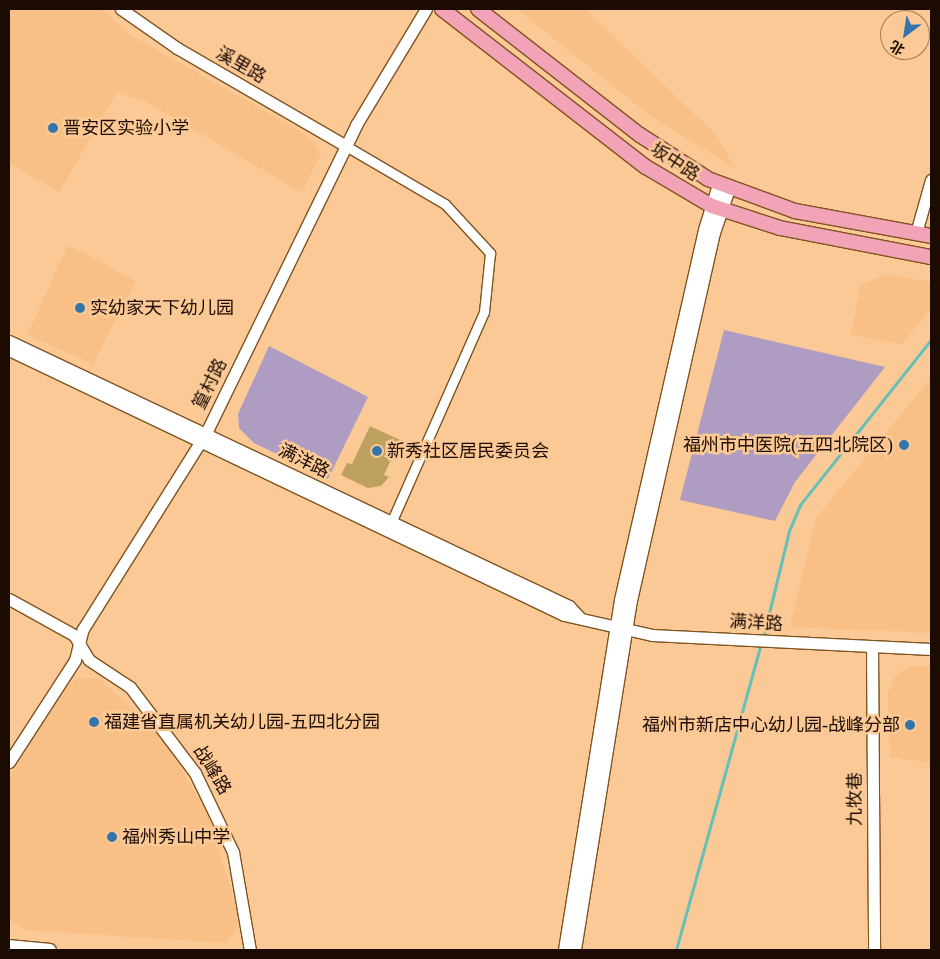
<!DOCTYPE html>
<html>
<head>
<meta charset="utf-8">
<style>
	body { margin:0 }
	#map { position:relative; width:940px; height:959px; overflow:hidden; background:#fbc996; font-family:"Times New Roman","Noto Sans SC",serif }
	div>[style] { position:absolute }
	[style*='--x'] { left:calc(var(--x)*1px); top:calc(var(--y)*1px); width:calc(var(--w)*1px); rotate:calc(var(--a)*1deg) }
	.built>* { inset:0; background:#f8c087 }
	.green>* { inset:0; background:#ae9cc2 }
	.stream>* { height:2.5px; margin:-1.25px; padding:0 1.25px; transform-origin:1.25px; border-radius:1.25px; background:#64c1b7 }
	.building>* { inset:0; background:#bea160 }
	.roads { filter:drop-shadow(1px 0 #7f5320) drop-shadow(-1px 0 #7f5320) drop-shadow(0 1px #7f5320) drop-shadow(0 -1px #7f5320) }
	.minor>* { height:9px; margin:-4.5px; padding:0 4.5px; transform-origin:4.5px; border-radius:4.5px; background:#fff }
	.tertiary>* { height:11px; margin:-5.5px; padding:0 5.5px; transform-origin:5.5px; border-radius:5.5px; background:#fff }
	.secondary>* { height:12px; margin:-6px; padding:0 6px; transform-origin:6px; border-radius:6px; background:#fff }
	.primary>* { height:14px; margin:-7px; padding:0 7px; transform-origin:7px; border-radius:7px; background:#f2a3b8 }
	.dots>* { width:14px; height:14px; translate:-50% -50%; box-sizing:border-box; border:2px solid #fbc996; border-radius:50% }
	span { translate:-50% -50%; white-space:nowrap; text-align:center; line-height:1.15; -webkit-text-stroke:5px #fbc996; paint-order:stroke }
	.street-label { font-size:18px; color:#1c0b00 }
	.poi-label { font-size:18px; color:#1c0b00 }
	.left { translate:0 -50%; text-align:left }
	.right { translate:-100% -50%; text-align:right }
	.frame { position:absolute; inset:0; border:10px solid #1c0b00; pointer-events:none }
	.north { position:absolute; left:880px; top:10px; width:50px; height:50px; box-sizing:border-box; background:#fbc996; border:1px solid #a27d5a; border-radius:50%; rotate:211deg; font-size:14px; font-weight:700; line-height:20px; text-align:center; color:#1c0b00 }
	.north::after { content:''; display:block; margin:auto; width:18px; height:22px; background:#3375ab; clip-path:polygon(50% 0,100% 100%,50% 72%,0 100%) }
</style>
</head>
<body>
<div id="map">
	<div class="built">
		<div style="clip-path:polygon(9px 9px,102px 9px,129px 34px,308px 136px,321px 153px,302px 193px,147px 102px,117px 93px,59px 192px,9px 163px)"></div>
		<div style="clip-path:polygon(517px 9px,585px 9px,716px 135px,735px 168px,652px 117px)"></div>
		<div style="clip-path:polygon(68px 245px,136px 281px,93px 364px,27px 335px)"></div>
		<div style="clip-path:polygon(886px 274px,931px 282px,931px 309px,902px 344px,851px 335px,860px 285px)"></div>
		<div style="clip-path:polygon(931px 378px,931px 633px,790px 627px,816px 518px)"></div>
		<div style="clip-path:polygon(909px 667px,931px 667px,931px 763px,890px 757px,888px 692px,895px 676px)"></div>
		<div style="clip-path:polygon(79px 678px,98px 678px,142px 717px,169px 748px,210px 818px,240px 922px,227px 943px,25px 930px,9px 919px,9px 778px,66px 686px)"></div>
	</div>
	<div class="green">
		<div style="clip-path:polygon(724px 330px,885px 367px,795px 482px,775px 521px,680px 500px)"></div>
		<div style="clip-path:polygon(269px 346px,368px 397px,328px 479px,254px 443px,239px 428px,238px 414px)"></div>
	</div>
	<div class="stream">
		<div style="--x:763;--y:638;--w:110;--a:-76.3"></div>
		<div style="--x:789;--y:531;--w:28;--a:-67"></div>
		<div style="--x:800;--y:505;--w:211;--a:-51.6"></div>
		<div style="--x:676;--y:950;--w:319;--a:-74.5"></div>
	</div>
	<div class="building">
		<div style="clip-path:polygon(370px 426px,400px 440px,384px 475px,389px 477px,381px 486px,368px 488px,341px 475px,347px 463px,352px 464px)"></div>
	</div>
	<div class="roads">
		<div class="minor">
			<div style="--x:346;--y:146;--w:115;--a:30.4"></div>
			<div style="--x:445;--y:204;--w:67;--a:47.4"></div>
			<div style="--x:490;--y:253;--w:59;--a:95.8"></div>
			<div style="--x:484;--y:312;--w:231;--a:113.8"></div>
		</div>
		<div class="tertiary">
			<div style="--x:121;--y:9;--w:68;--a:34.9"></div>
			<div style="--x:177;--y:48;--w:195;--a:30.1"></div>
			<div style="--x:916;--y:233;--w:55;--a:-74.2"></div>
			<div style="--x:9;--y:341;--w:620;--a:25.32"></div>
			<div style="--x:569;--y:606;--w:16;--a:47"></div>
			<div style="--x:9;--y:350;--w:615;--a:25.52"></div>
			<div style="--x:564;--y:615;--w:90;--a:12.8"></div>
			<div style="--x:652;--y:635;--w:279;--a:2.9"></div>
			<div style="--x:9;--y:599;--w:74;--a:29"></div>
			<div style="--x:74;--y:635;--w:29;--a:59"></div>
			<div style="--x:89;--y:660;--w:49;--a:33.4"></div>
			<div style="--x:130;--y:687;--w:108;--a:52.9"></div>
			<div style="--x:195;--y:773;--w:88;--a:64.3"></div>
			<div style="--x:233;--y:852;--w:99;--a:80.2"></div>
			<div style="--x:872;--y:647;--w:303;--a:89.6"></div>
			<div style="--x:9;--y:762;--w:121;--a:-57.1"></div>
			<div style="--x:75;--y:660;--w:32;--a:-76"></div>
			<div style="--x:83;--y:629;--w:231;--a:-57.9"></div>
			<div style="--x:206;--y:433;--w:343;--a:-64"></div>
			<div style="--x:356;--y:125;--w:135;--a:-58.9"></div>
		</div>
		<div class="secondary">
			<div style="--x:9;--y:946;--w:41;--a:5.6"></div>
			<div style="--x:565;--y:950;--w:354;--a:-80.9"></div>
			<div style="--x:621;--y:600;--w:379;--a:-77.2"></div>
			<div style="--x:705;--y:230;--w:47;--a:-72.7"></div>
			<div style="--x:575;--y:950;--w:353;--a:-80.9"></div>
			<div style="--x:631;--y:601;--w:377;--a:-77.3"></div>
			<div style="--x:714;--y:233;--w:46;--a:-71.2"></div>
		</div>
		<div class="primary">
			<div style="--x:442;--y:9;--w:258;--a:37.8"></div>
			<div style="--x:646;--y:167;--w:77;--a:30.6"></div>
			<div style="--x:712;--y:206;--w:71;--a:17.9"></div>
			<div style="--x:780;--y:228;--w:154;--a:10.9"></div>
			<div style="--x:478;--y:9;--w:205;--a:37.9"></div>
			<div style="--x:640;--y:135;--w:81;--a:32.9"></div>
			<div style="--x:708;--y:179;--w:93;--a:20.2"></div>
			<div style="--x:795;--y:211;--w:138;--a:10.4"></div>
		</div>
	</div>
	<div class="dots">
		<div style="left:53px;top:128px;background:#3375ab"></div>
		<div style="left:80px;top:308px;background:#3375ab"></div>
		<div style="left:904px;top:445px;background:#3375ab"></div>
		<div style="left:377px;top:451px;background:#3375ab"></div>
		<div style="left:94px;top:722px;background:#3375ab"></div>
		<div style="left:910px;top:725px;background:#3375ab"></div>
		<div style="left:112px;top:837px;background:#3375ab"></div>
	</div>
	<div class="street-label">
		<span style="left:241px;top:65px;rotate:30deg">溪里路</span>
		<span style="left:675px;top:162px;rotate:33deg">坂中路</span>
		<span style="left:210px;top:384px;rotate:-64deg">篁村路</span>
		<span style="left:304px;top:461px;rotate:26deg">满洋路</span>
		<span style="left:756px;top:623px;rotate:3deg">满洋路</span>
		<span style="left:212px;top:770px;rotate:58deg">战峰路</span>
		<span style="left:855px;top:799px;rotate:-90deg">九牧巷</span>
	</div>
	<div class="poi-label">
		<span class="left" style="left:63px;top:128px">晋安区实验小学</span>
		<span class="left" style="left:90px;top:308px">实幼家天下幼儿园</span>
		<span class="right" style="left:893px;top:445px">福州市中医院(五四北院区)</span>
		<span class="left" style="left:387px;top:451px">新秀社区居民委员会</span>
		<span class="left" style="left:104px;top:722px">福建省直属机关幼儿园-五四北分园</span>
		<span class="right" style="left:900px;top:725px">福州市新店中心幼儿园-战峰分部</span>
		<span class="left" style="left:122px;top:837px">福州秀山中学</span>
	</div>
	<div class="frame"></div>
	<div class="north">北</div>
</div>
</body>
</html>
